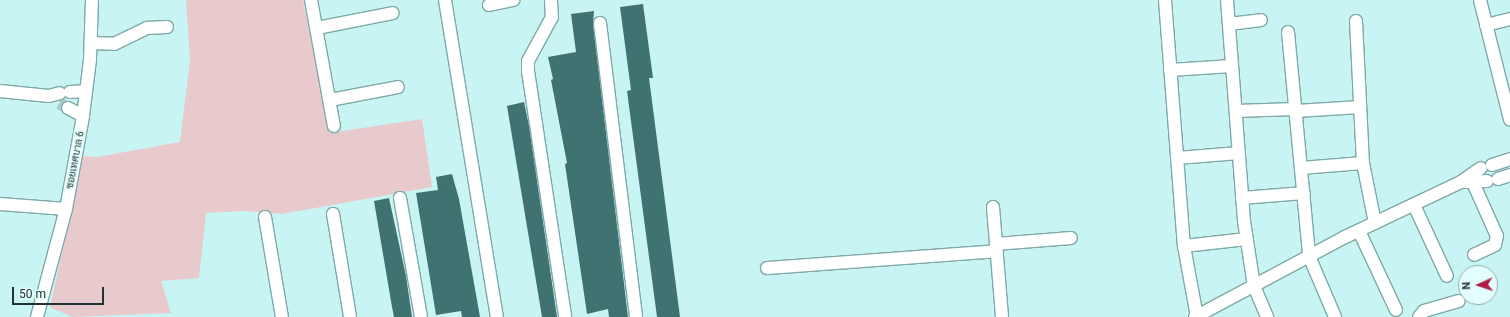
<!DOCTYPE html>
<html>
<head>
<meta charset="utf-8">
<style>
	body { margin:0 }
	#map { position:relative; width:1510px; height:317px; overflow:hidden; background:#c8f5f3; font-family:Roboto,Sarabun,sans-serif }
	div>[style] { position:absolute }
	[style*='--x'] { left:calc(var(--x)*1px); top:calc(var(--y)*1px); width:calc(var(--w)*1px); rotate:calc(var(--a)*1deg) }
	.green>* { inset:0; background:#e8cacd }
	.building>* { inset:0; background:#407271 }
	.minor-tunnel>* { height:12px; margin-top:-6px; transform-origin:0; background:repeating-linear-gradient(90deg,#a7cecc 0 12px,transparent 0 18px) }
	.roads { filter:drop-shadow(1px 0 #7ea9a8) drop-shadow(-1px 0 #7ea9a8) drop-shadow(0 1px #7ea9a8) drop-shadow(0 -1px #7ea9a8) }
	.minor>* { height:12px; margin:-6px; padding:0 6px; transform-origin:6px; border-radius:6px; background:#fff }
	span { translate:-50% -50%; white-space:nowrap; text-align:center; line-height:1.15; -webkit-text-stroke:4px #e4fefd; paint-order:stroke }
	.street-label { font-size:10px; color:#213232 }
	.north { position:absolute; left:1458px; top:265px; width:40px; height:40px; box-sizing:border-box; background:#e4fefd; border:1px solid #96acac; border-radius:50%; rotate:267deg; font-size:11px; font-weight:700; line-height:16px; text-align:center; color:#213232 }
	.north::after { content:''; display:block; margin:auto; width:14px; height:18px; background:#af1c47; clip-path:polygon(50% 0,100% 100%,50% 72%,0 100%) }
	.scale { position:absolute; left:12px; top:287px; width:92px; height:18px; box-sizing:border-box; border:2px solid #213232; border-top:0; padding-left:5px; font-size:12px; line-height:14px; white-space:nowrap; color:#213232; -webkit-text-stroke:3px #e4fefd; paint-order:stroke }
</style>
</head>
<body>
<div id="map">
	<div class="green">
		<div style="clip-path:polygon(186px 0,303px 0,329px 133px,422px 119px,432px 187px,282px 214px,243px 211px,206px 213px,199px 278px,161px 281px,171px 313px,72px 317px,50px 307px,83px 156px,97px 157px,180px 142px,190px 60px)"></div>
	</div>
	<div class="building">
		<div style="clip-path:polygon(643px 4px,653px 78px,649px 78px,680px 317px,657px 317px,627px 91px,631px 90px,620px 7px)"></div>
		<div style="clip-path:polygon(594px 11px,593px 24px,628px 317px,609px 317px,608px 309px,587px 314px,565px 164px,567px 163px,551px 80px,553px 79px,548px 57px,576px 52px,571px 14px)"></div>
		<div style="clip-path:polygon(524px 102px,529px 126px,557px 317px,542px 317px,507px 106px)"></div>
		<div style="clip-path:polygon(452px 174px,459px 199px,480px 317px,462px 317px,461px 311px,436px 315px,416px 193px,438px 190px,436px 177px)"></div>
		<div style="clip-path:polygon(389px 198px,406px 276px,412px 317px,394px 317px,392px 307px,374px 201px)"></div>
	</div>
	<div class="minor-tunnel">
		<div style="--x:59;--y:103;--w:10;--a:29"></div>
	</div>
	<div class="roads">
		<div class="minor">
			<div style="--x:311;--y:0;--w:128;--a:79.7"></div>
			<div style="--x:445;--y:0;--w:321;--a:80.7"></div>
			<div style="--x:551;--y:0;--w:17;--a:87"></div>
			<div style="--x:552;--y:17;--w:50;--a:118.6"></div>
			<div style="--x:528;--y:61;--w:10;--a:90"></div>
			<div style="--x:528;--y:71;--w:249;--a:81.4"></div>
			<div style="--x:1165;--y:0;--w:247;--a:85.6"></div>
			<div style="--x:1184;--y:246;--w:72;--a:79.6"></div>
			<div style="--x:1227;--y:0;--w:222;--a:85.6"></div>
			<div style="--x:1244;--y:221;--w:66;--a:81.3"></div>
			<div style="--x:1254;--y:286;--w:34;--a:67"></div>
			<div style="--x:1480;--y:0;--w:123;--a:75.9"></div>
			<div style="--x:489;--y:5;--w:25;--a:-12"></div>
			<div style="--x:1356;--y:21;--w:142;--a:87.2"></div>
			<div style="--x:1363;--y:163;--w:61;--a:78.7"></div>
			<div style="--x:600;--y:23;--w:296;--a:83"></div>
			<div style="--x:1229;--y:24;--w:32;--a:-7"></div>
			<div style="--x:1486;--y:25;--w:25;--a:-14"></div>
			<div style="--x:317;--y:28;--w:77;--a:-11.2"></div>
			<div style="--x:1288;--y:32;--w:225;--a:84.6"></div>
			<div style="--x:1309;--y:256;--w:66;--a:66.9"></div>
			<div style="--x:91;--y:43;--w:23;--a:2"></div>
			<div style="--x:114;--y:44;--w:37;--a:-26"></div>
			<div style="--x:147;--y:28;--w:20;--a:-3"></div>
			<div style="--x:1170;--y:70;--w:62;--a:-3.7"></div>
			<div style="--x:0;--y:91;--w:49;--a:5.8"></div>
			<div style="--x:49;--y:96;--w:11;--a:-15"></div>
			<div style="--x:70;--y:92;--w:16;--a:-4"></div>
			<div style="--x:330;--y:100;--w:69;--a:-10.8"></div>
			<div style="--x:68;--y:108;--w:17;--a:28"></div>
			<div style="--x:1236;--y:111;--w:59;--a:-1.9"></div>
			<div style="--x:1296;--y:111;--w:64;--a:-3.6"></div>
			<div style="--x:1177;--y:158;--w:62;--a:-4.6"></div>
			<div style="--x:1492;--y:165;--w:19;--a:-18"></div>
			<div style="--x:1301;--y:168;--w:62;--a:-4.6"></div>
			<div style="--x:1470;--y:176;--w:66;--a:65.8"></div>
			<div style="--x:1497;--y:236;--w:9;--a:103"></div>
			<div style="--x:1495;--y:245;--w:23;--a:155"></div>
			<div style="--x:1498;--y:179;--w:13;--a:-18"></div>
			<div style="--x:1466;--y:182;--w:21;--a:-3"></div>
			<div style="--x:400;--y:198;--w:121;--a:80"></div>
			<div style="--x:1242;--y:198;--w:62;--a:-4.6"></div>
			<div style="--x:0;--y:204;--w:66;--a:4.3"></div>
			<div style="--x:1414;--y:205;--w:78;--a:65.1"></div>
			<div style="--x:993;--y:207;--w:110;--a:85.3"></div>
			<div style="--x:333;--y:214;--w:104;--a:80.6"></div>
			<div style="--x:265;--y:217;--w:101;--a:80.4"></div>
			<div style="--x:1359;--y:231;--w:87;--a:64.9"></div>
			<div style="--x:996;--y:244;--w:75;--a:-4.6"></div>
			<div style="--x:1184;--y:246;--w:63;--a:-6.3"></div>
			<div style="--x:767;--y:268;--w:230;--a:-4.2"></div>
			<div style="--x:37;--y:317;--w:112;--a:-75"></div>
			<div style="--x:66;--y:209;--w:95;--a:-79.6"></div>
			<div style="--x:83;--y:116;--w:56;--a:-82.9"></div>
			<div style="--x:90;--y:60;--w:60;--a:-88.1"></div>
			<div style="--x:1195;--y:317;--w:170;--a:-28.1"></div>
			<div style="--x:1345;--y:237;--w:128;--a:-25.4"></div>
			<div style="--x:1461;--y:182;--w:24;--a:-35"></div>
			<div style="--x:1419;--y:317;--w:8;--a:-50"></div>
			<div style="--x:1424;--y:311;--w:36;--a:-16"></div>
		</div>
	</div>
	<div class="street-label">
		<span style="left:75px;top:160px;rotate:-79deg">ซอยเทศบาล 6</span>
	</div>
	<div class="north">N</div>
	<div class="scale">50 m</div>
</div>
</body>
</html>
